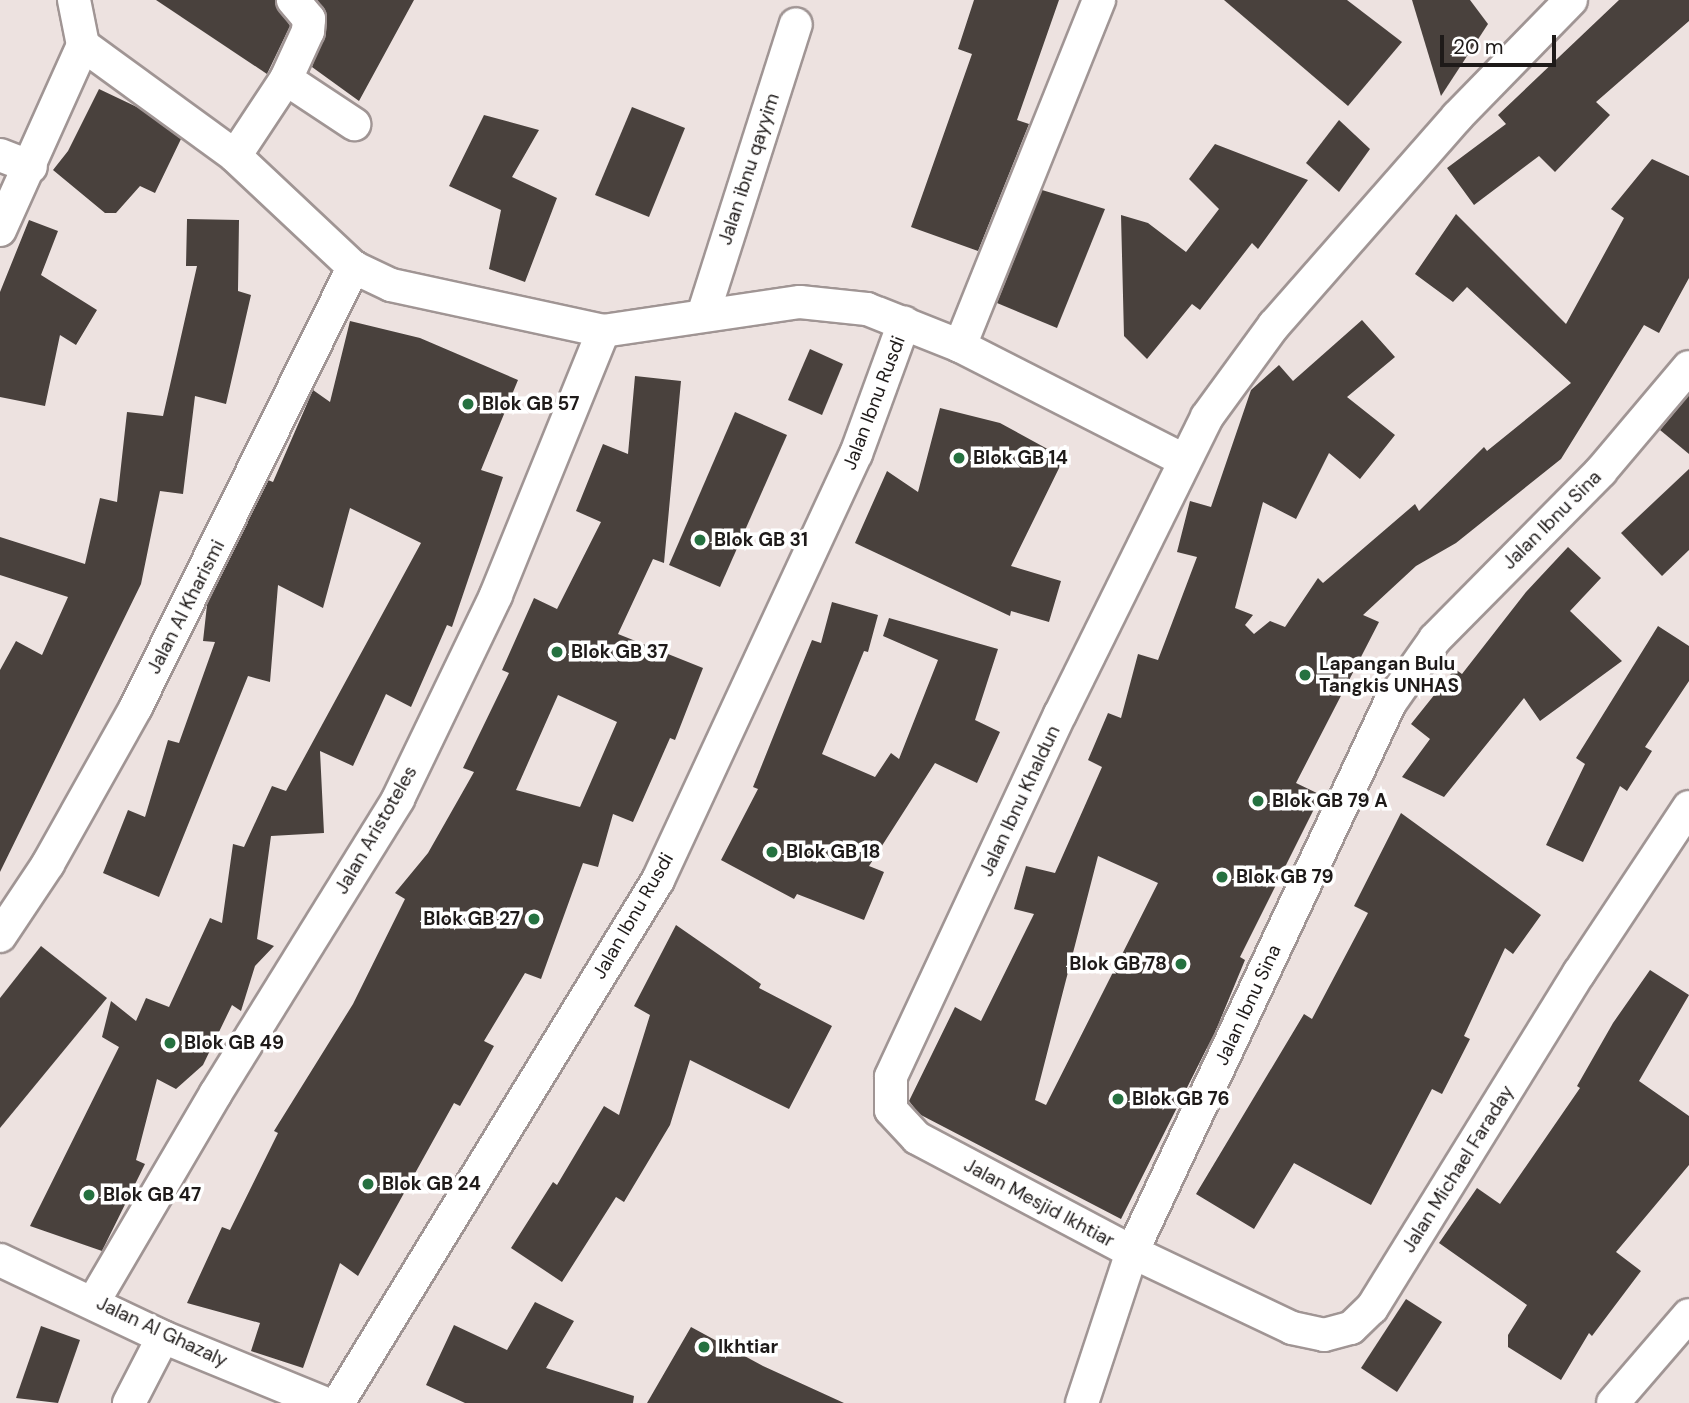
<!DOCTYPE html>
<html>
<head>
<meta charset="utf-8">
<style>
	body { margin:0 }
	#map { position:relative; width:1689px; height:1403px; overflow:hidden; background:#ede2e0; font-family:"DM Sans",sans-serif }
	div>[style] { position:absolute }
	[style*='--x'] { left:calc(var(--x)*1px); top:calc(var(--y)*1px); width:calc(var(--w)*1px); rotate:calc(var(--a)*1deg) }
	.building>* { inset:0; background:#49413d }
	.roads { filter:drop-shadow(2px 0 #a09594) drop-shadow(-2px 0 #a09594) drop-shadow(0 2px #a09594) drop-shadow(0 -2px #a09594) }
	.minor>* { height:32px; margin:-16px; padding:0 16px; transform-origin:16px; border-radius:16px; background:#fff }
	.dots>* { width:19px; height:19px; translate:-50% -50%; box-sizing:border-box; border:4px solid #fff; border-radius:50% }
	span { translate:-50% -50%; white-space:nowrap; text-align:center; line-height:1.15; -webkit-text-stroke:7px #fff; paint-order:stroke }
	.street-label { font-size:19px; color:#1e1a19 }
	.poi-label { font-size:19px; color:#1e1a19; font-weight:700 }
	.left { translate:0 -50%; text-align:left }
	.right { translate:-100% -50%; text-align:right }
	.scale { position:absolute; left:1440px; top:35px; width:116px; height:32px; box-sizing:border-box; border:4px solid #1e1a19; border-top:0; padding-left:9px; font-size:21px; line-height:24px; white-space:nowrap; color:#1e1a19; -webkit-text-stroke:5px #fff; paint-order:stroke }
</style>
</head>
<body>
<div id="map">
	<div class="building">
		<div style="clip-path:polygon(156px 0,275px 0,290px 26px,267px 74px)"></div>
		<div style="clip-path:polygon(317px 0,414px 0,359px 101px,312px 67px,327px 21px)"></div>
		<div style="clip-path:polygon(974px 0,1059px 0,1017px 120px,1029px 124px,978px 251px,911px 227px,972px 54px,958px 49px)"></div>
		<div style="clip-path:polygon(1224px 0,1347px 0,1402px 42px,1348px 106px)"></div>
		<div style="clip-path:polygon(1412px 0,1470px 0,1488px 24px,1441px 96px)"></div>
		<div style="clip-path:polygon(1619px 0,1689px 0,1689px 21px,1596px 102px,1610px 115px,1555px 172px,1539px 156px,1474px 205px,1447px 168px,1506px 124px,1498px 115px)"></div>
		<div style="clip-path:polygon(99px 89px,139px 108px,181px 139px,155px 193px,140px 186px,116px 213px,105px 213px,53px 170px,68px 151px)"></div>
		<div style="clip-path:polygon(632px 107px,685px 128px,649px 217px,595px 195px)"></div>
		<div style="clip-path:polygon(484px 115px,539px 130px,512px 177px,557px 198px,525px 282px,489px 269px,501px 210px,449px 186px)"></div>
		<div style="clip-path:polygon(1339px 120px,1370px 149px,1339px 192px,1306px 163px)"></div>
		<div style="clip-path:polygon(1215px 144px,1308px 180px,1258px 249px,1252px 243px,1200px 310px,1192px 304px,1147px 359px,1124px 336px,1121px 215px,1148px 223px,1186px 252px,1219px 209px,1189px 179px)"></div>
		<div style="clip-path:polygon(evenodd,1652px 159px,1689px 176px,1689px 278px,1659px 333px,1644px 325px,1561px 459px,1456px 543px,1416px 566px,1363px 615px,1379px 622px,1296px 783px,1321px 795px,1240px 957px,1245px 960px,1216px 1030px,1121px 1219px,919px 1114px,909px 1101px,955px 1007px,981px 1021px,1034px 914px,1014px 909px,1026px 866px,1055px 873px,1102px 767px,1088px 760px,1108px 713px,1121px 718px,1138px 654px,1158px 660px,1197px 557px,1177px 552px,1190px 501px,1211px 507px,1251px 390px,1279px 365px,1293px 381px,1362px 320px,1395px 357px,1347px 397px,1395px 435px,1360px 479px,1329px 453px,1296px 519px,1263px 502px,1235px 608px,1253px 615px,1245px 625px,1254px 634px,1270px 621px,1285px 627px,1318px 578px,1323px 583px,1415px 504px,1419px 511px,1484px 447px,1487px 451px,1571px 383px,1467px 287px,1453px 302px,1415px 274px,1456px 214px,1566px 324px,1624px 218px,1611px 209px,1652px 159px,1098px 856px,1158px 883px,1046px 1105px,1035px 1100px,1098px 856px)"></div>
		<div style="clip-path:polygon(1042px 190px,1105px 209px,1057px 328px,997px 303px)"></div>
		<div style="clip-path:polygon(187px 219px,239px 220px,238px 291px,251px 295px,226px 404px,195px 396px,183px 494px,160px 491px,141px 584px,0 872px,0 670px,16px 641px,42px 655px,68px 597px,0 575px,0 537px,85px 564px,100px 498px,117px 502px,127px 412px,163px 416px,197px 266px,186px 266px)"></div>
		<div style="clip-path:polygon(29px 220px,58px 231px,41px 275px,97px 310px,76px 345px,60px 335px,45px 406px,0 397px,0 292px)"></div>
		<div style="clip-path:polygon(350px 321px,420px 338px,518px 380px,481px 470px,503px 477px,452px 627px,447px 625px,411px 707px,386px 694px,353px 766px,320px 751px,324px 833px,271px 836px,257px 939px,274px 946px,255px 966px,241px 1011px,232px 1005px,203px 1065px,176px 1089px,157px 1079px,136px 1160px,145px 1164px,102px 1251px,30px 1226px,119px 1047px,102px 1037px,111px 1001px,136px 1021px,146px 998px,169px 1007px,210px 918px,222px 923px,233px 844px,244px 847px,272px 786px,286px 791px,421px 543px,350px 508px,323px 608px,278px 585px,270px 682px,248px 676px,159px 897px,103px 873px,128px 810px,145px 817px,168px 740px,179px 743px,215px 642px,203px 641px,207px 605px,268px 480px,273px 482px,313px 390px,330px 402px)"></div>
		<div style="clip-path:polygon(810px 349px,843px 364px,822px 415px,788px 400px)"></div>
		<div style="clip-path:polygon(evenodd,635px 376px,681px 381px,664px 563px,653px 559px,618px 634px,703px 668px,675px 740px,670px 738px,633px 822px,613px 814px,598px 867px,583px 863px,541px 979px,525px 973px,484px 1041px,494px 1046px,460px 1106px,454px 1103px,358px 1276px,340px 1263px,303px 1368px,251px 1351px,260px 1323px,187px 1303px,222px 1227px,230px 1230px,278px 1133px,274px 1131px,353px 1004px,405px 899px,395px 893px,428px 853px,474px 772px,463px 768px,509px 673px,502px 670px,534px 598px,557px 609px,601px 522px,576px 511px,603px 444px,628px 454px,635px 376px,558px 695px,617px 722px,580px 807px,516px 790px,558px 695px)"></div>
		<div style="clip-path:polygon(1689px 395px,1689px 454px,1660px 430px)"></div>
		<div style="clip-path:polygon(940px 408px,1000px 423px,1064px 458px,1011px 566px,1061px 581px,1049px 622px,1011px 611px,1010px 616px,855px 543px,887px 471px,918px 492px)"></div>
		<div style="clip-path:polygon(735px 412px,787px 435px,720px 587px,669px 565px)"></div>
		<div style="clip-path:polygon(1689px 469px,1689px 550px,1662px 576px,1621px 533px)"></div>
		<div style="clip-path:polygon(1568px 547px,1601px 578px,1570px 611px,1622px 661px,1540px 721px,1524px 698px,1444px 797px,1402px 777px,1430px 739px,1411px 724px,1455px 669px,1462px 674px,1526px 592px)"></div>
		<div style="clip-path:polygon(832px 602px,878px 615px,868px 652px,864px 651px,822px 754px,875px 777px,891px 753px,899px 759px,938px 660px,883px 636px,889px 618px,998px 649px,975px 720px,1000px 732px,977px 783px,935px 763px,869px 866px,884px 872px,864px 920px,797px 894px,794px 899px,721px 860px,758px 789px,753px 787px,812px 640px,821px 643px)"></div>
		<div style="clip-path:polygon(1658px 626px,1689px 646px,1689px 681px,1645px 747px,1652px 751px,1627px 791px,1620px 786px,1583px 862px,1546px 845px,1585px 764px,1576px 758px)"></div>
		<div style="clip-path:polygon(1401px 813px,1541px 915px,1513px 954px,1505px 948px,1464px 1036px,1470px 1039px,1442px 1094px,1432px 1089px,1371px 1205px,1294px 1163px,1254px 1229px,1196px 1194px,1304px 1014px,1312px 1019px,1368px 913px,1354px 906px)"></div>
		<div style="clip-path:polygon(676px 925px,761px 984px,759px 988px,832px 1026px,789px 1109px,690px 1060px,670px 1125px,624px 1202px,616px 1197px,562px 1282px,511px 1248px,553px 1182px,557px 1185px,604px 1106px,619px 1115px,650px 1015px,634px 1006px)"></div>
		<div style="clip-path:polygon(41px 946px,107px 998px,0 1128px,0 998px)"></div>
		<div style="clip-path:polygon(1650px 970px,1689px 995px,1639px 1081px,1689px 1116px,1689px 1165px,1616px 1252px,1641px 1271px,1592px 1336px,1589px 1333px,1561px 1380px,1508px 1347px,1508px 1335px,1527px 1305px,1439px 1243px,1477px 1188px,1500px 1204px,1580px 1088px,1577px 1086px,1613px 1023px)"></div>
		<div style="clip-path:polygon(1406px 1299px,1442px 1322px,1397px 1392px,1361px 1368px)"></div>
		<div style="clip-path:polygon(535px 1302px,574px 1321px,546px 1368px,634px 1396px,633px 1403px,465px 1403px,426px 1385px,454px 1325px,507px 1350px)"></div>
		<div style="clip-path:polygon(41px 1326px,80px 1340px,58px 1403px,16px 1398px)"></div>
		<div style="clip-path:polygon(691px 1327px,763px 1366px,844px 1403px,647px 1403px)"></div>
	</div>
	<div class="roads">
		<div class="minor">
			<div style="--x:1571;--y:0;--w:163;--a:134.3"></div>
			<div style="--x:1457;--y:117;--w:277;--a:131.3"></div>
			<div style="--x:1274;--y:325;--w:114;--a:126.1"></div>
			<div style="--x:1207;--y:417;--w:331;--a:116.3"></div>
			<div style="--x:1060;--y:714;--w:400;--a:115"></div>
			<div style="--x:891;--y:1077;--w:33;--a:90"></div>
			<div style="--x:891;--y:1110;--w:38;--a:47"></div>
			<div style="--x:917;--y:1138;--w:243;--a:27.9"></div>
			<div style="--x:1132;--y:1252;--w:177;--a:25.4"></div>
			<div style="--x:1292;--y:1328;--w:33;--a:12"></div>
			<div style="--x:1324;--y:1335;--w:28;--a:-15"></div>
			<div style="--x:1351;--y:1328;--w:29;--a:-44"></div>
			<div style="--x:1372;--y:1308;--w:394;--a:-58.3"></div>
			<div style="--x:1579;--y:973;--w:199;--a:-56.5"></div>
			<div style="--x:83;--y:45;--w:188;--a:36.1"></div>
			<div style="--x:235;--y:156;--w:162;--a:43.2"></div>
			<div style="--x:353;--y:267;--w:42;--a:25.3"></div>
			<div style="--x:391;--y:285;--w:217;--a:12.2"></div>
			<div style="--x:603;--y:331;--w:199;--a:-8.4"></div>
			<div style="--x:800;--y:302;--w:67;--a:6"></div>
			<div style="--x:867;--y:309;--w:100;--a:21.7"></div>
			<div style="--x:960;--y:346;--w:251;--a:27"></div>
			<div style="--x:286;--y:79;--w:82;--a:33.5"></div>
			<div style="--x:0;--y:155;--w:33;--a:21"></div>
			<div style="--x:235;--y:156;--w:92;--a:-56.5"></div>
			<div style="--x:286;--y:79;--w:53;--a:-65.4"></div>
			<div style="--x:308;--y:31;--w:12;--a:-85"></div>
			<div style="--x:309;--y:19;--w:25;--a:-130"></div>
			<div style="--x:0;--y:230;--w:203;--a:-65.8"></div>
			<div style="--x:83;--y:45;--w:46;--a:-101.3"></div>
			<div style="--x:703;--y:315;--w:305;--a:-72.3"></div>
			<div style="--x:960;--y:346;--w:373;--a:-68.1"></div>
			<div style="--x:0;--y:936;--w:87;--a:-56.3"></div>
			<div style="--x:48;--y:864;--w:180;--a:-60.7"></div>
			<div style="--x:136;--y:707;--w:491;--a:-63.7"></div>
			<div style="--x:0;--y:1260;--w:180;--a:25.3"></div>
			<div style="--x:163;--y:1337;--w:174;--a:22.3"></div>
			<div style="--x:94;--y:1301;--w:241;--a:-59.6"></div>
			<div style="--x:216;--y:1093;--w:346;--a:-58.2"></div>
			<div style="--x:398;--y:799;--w:226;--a:-64.3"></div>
			<div style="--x:496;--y:595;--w:285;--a:-67.9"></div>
			<div style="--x:129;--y:1403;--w:74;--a:-62.7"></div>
			<div style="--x:338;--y:1403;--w:613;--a:-58.54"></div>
			<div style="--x:658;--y:880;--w:470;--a:-65.1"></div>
			<div style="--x:856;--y:454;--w:140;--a:-69.9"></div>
			<div style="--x:1082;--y:1403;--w:159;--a:-71.7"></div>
			<div style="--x:1132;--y:1252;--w:607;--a:-64.83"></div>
			<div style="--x:1390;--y:703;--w:78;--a:-54.9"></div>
			<div style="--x:1435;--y:639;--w:236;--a:-45.3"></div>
			<div style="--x:1601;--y:471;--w:136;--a:-49.8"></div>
			<div style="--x:1613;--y:1403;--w:116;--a:-49.2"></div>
		</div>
	</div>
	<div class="dots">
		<div style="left:468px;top:404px;background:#257140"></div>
		<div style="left:959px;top:458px;background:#257140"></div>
		<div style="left:700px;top:540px;background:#257140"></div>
		<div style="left:557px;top:652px;background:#257140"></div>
		<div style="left:1305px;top:675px;background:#257140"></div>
		<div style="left:1258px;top:801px;background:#257140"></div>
		<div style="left:772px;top:852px;background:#257140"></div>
		<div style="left:1222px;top:877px;background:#257140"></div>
		<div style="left:534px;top:919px;background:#257140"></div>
		<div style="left:1181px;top:964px;background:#257140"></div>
		<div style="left:170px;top:1043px;background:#257140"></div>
		<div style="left:1118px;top:1099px;background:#257140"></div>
		<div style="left:368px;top:1184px;background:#257140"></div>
		<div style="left:89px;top:1195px;background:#257140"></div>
		<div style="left:704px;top:1347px;background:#257140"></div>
	</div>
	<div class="street-label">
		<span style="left:749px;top:169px;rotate:-72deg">Jalan ibnu qayyim</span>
		<span style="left:874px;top:403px;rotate:-69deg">Jalan Ibnu Rusdi</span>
		<span style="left:1552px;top:520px;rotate:-45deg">Jalan Ibnu Sina</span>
		<span style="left:186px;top:607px;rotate:-63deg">Jalan Al Kharismi</span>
		<span style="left:1020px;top:801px;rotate:-65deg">Jalan Ibnu Khaldun</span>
		<span style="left:376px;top:830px;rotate:-60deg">Jalan Aristoteles</span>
		<span style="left:633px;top:916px;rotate:-60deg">Jalan Ibnu Rusdi</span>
		<span style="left:1248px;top:1005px;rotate:-65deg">Jalan Ibnu Sina</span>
		<span style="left:1458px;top:1169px;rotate:-58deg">Jalan Michael Faraday</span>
		<span style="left:1039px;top:1203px;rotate:28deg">Jalan Mesjid Ikhtiar</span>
		<span style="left:162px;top:1332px;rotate:25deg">Jalan Al Ghazaly</span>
	</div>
	<div class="poi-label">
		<span class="left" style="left:482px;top:404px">Blok GB 57</span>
		<span class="left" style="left:973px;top:458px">Blok GB 14</span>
		<span class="left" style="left:714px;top:540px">Blok GB 31</span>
		<span class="left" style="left:571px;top:652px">Blok GB 37</span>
		<span class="left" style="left:1319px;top:675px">Lapangan Bulu<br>Tangkis UNHAS</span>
		<span class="left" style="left:1272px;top:801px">Blok GB 79 A</span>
		<span class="left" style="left:786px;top:852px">Blok GB 18</span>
		<span class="left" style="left:1236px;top:877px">Blok GB 79</span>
		<span class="right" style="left:520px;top:919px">Blok GB 27</span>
		<span class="right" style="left:1167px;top:964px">Blok GB 78</span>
		<span class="left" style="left:184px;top:1043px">Blok GB 49</span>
		<span class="left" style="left:1132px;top:1099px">Blok GB 76</span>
		<span class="left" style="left:382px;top:1184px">Blok GB 24</span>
		<span class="left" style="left:103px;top:1195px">Blok GB 47</span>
		<span class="left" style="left:718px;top:1347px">Ikhtiar</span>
	</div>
	<div class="scale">20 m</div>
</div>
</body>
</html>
